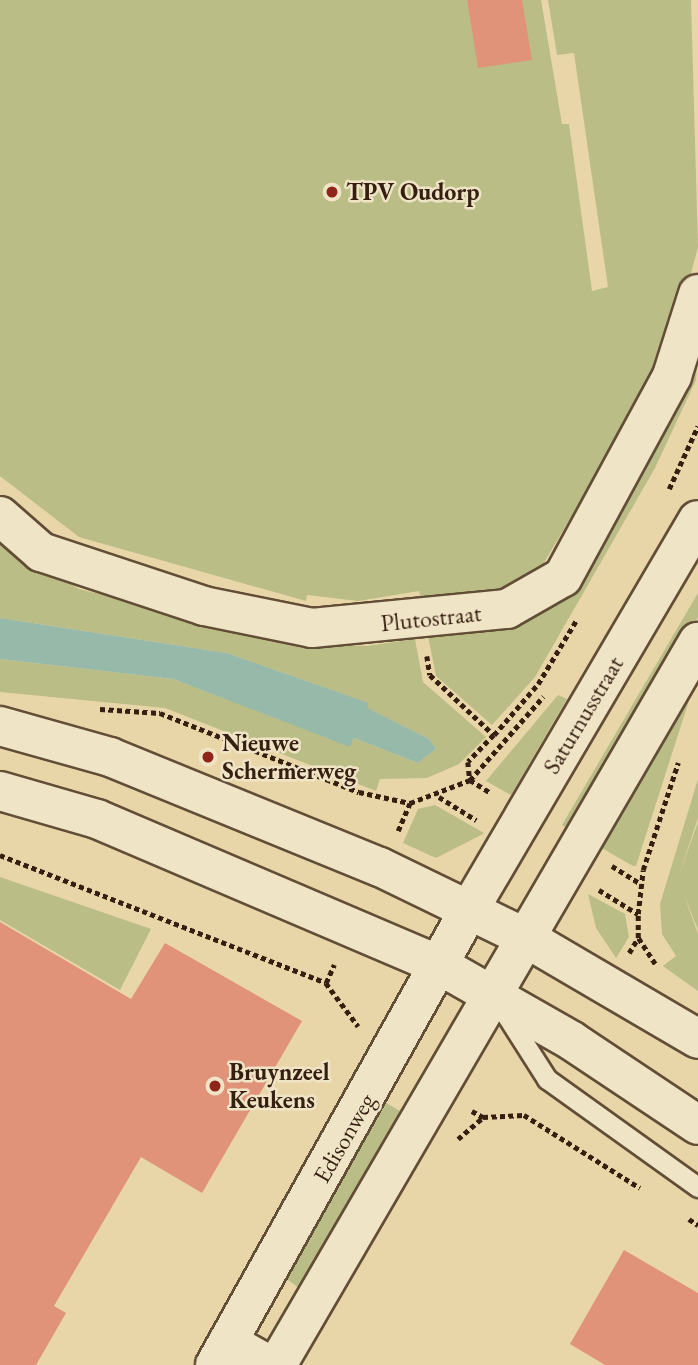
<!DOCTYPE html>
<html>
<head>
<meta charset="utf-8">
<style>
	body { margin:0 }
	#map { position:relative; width:698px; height:1365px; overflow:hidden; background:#e8d6a9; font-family:"EB Garamond",serif }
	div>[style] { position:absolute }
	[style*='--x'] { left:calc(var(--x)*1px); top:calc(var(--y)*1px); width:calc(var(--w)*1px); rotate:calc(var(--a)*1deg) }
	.green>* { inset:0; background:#babd85 }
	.water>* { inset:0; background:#97b9a9 }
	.building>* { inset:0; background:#e1937a }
	.path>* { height:4.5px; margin-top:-2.25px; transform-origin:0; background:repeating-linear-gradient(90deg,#351f10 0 5px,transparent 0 8.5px) }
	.roads { filter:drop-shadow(2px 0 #624d36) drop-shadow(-2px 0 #624d36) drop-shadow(0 2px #624d36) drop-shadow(0 -2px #624d36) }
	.lane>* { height:19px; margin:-9.5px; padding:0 9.5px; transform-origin:9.5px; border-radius:9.5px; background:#f0e4c7 }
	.street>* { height:38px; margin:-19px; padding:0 19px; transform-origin:19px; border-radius:19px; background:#f0e4c7 }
	.secondary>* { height:38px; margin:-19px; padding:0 19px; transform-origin:19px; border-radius:19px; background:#f0e4c7 }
	.dots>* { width:19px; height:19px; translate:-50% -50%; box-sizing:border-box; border:4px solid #f0e4c7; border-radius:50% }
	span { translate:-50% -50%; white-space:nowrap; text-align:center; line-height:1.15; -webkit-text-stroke:5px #f0e4c7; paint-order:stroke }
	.poi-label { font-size:24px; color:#351f10; font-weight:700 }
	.left { translate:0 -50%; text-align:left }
	.street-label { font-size:24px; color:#351f10 }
</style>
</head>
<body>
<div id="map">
	<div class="green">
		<div style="clip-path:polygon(0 0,541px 0,562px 124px,569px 124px,592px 291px,608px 287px,574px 53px,557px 55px,548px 0,691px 0,698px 247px,689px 281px,655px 374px,541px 568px,521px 585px,422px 604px,419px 591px,358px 601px,307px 595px,306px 601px,79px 537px,0 476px)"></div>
		<div style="clip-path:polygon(698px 350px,696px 380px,655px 468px,535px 677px,492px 725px,436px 676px,428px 636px,520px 618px)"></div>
		<div style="clip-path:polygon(0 541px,79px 589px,306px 644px,367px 646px,415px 639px,423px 682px,486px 737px,459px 764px,427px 778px,380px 779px,376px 791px,165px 708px,0 692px,0 659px,173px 679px,350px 746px,354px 738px,418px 763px,436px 749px,429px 739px,366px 708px,368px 703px,227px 653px,0 618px)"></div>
		<div style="clip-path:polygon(698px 593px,698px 617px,571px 831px,562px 825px)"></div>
		<div style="clip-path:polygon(693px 688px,636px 866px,633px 866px,600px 847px)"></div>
		<div style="clip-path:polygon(558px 695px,567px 699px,511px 795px,486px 781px)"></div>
		<div style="clip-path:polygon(698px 779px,698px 818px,678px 878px,698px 822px,698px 930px,683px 892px,698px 934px,698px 991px,663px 966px,676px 956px,662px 934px,660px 904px)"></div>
		<div style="clip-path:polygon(435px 805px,484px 833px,483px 834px,436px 858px,403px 843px,418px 809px)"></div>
		<div style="clip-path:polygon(0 877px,151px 929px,120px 990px,0 920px)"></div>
		<div style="clip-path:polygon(588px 894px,625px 914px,629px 937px,616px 958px,596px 928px)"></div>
		<div style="clip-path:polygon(383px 1101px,405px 1114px,303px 1291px,280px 1274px)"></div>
	</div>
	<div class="water">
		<div style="clip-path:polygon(0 618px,227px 653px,369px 703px,367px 708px,429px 739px,436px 749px,418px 763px,354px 738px,350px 747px,173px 679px,0 659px)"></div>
	</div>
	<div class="building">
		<div style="clip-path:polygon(467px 0,522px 0,532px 60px,478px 68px)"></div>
		<div style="clip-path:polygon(0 922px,131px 999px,165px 943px,302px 1021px,202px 1193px,141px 1157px,54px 1306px,66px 1313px,36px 1365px,0 1365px)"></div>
		<div style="clip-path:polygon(624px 1250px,698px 1293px,698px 1365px,605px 1365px,570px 1344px)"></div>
	</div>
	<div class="path">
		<div style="--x:669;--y:489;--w:69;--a:-65.3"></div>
		<div style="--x:427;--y:656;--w:19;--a:81"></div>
		<div style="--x:430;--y:675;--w:88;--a:43.2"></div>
		<div style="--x:494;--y:735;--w:37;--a:134"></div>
		<div style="--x:468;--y:762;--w:18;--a:84"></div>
		<div style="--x:470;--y:780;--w:25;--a:32"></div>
		<div style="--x:100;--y:709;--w:60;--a:3.8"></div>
		<div style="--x:160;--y:713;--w:214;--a:21.7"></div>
		<div style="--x:359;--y:792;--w:52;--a:12.2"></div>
		<div style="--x:410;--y:803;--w:64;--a:-21"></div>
		<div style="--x:470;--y:780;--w:111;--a:-48.7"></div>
		<div style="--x:494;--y:735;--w:67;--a:-49.2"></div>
		<div style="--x:538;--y:684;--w:76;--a:-59"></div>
		<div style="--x:439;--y:797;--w:44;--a:31.9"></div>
		<div style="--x:398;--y:831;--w:30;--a:-67"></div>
		<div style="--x:0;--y:855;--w:350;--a:21.4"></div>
		<div style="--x:326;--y:983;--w:54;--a:53.3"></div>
		<div style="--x:612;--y:866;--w:34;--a:32"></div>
		<div style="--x:599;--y:890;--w:46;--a:31.6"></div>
		<div style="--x:629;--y:953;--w:17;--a:-59"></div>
		<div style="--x:655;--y:964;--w:31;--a:-123"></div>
		<div style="--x:638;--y:938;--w:24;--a:-90"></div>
		<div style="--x:638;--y:914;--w:44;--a:-83.5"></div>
		<div style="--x:643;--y:870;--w:113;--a:-71.9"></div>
		<div style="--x:326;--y:983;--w:20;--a:-66"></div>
		<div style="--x:472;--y:1111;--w:13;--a:29"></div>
		<div style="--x:483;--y:1117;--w:41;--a:-2.8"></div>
		<div style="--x:524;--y:1115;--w:137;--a:32.2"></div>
		<div style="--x:458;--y:1139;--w:33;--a:-41"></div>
		<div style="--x:689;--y:1219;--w:11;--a:34"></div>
	</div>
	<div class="roads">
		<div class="lane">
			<div style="--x:503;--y:1010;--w:82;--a:57.5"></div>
			<div style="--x:547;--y:1079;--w:186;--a:35.6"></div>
		</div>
		<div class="street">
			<div style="--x:0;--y:516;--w:55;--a:41.3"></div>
			<div style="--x:41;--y:552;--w:172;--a:18.3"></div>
			<div style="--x:204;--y:606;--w:110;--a:11.5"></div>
			<div style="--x:312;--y:628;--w:196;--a:-5.6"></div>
			<div style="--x:507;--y:609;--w:64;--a:-29.7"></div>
			<div style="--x:563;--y:577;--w:229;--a:-61.5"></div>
			<div style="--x:672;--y:376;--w:86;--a:-72.4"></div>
			<div style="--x:228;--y:1342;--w:47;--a:29.3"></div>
		</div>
		<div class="secondary">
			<div style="--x:0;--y:726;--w:114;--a:15.7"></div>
			<div style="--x:110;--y:757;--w:292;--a:22.2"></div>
			<div style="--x:380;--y:867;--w:162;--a:25.9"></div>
			<div style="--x:526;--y:938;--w:199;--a:30.4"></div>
			<div style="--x:0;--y:791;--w:101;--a:16.1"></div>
			<div style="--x:97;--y:819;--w:372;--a:23.1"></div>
			<div style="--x:439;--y:965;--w:153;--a:29.7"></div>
			<div style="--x:572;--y:1041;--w:151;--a:33.7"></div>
			<div style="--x:215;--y:1365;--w:521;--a:-60.83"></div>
			<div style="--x:469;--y:910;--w:452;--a:-59.6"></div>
			<div style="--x:277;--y:1365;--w:837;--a:-59.79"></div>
		</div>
	</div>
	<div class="dots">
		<div style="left:332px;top:192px;background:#8f2418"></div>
		<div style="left:208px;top:757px;background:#8f2418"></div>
		<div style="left:215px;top:1086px;background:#8f2418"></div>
	</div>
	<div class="poi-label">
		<span class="left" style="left:346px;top:192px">TPV Oudorp</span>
		<span class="left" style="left:222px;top:757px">Nieuwe<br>Schermerweg</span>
		<span class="left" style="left:229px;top:1086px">Bruynzeel<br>Keukens</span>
	</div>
	<div class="street-label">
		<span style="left:431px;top:618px;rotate:-6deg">Plutostraat</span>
		<span style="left:583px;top:715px;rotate:-59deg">Saturnusstraat</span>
		<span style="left:344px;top:1138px;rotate:-60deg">Edisonweg</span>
	</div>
</div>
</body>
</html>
